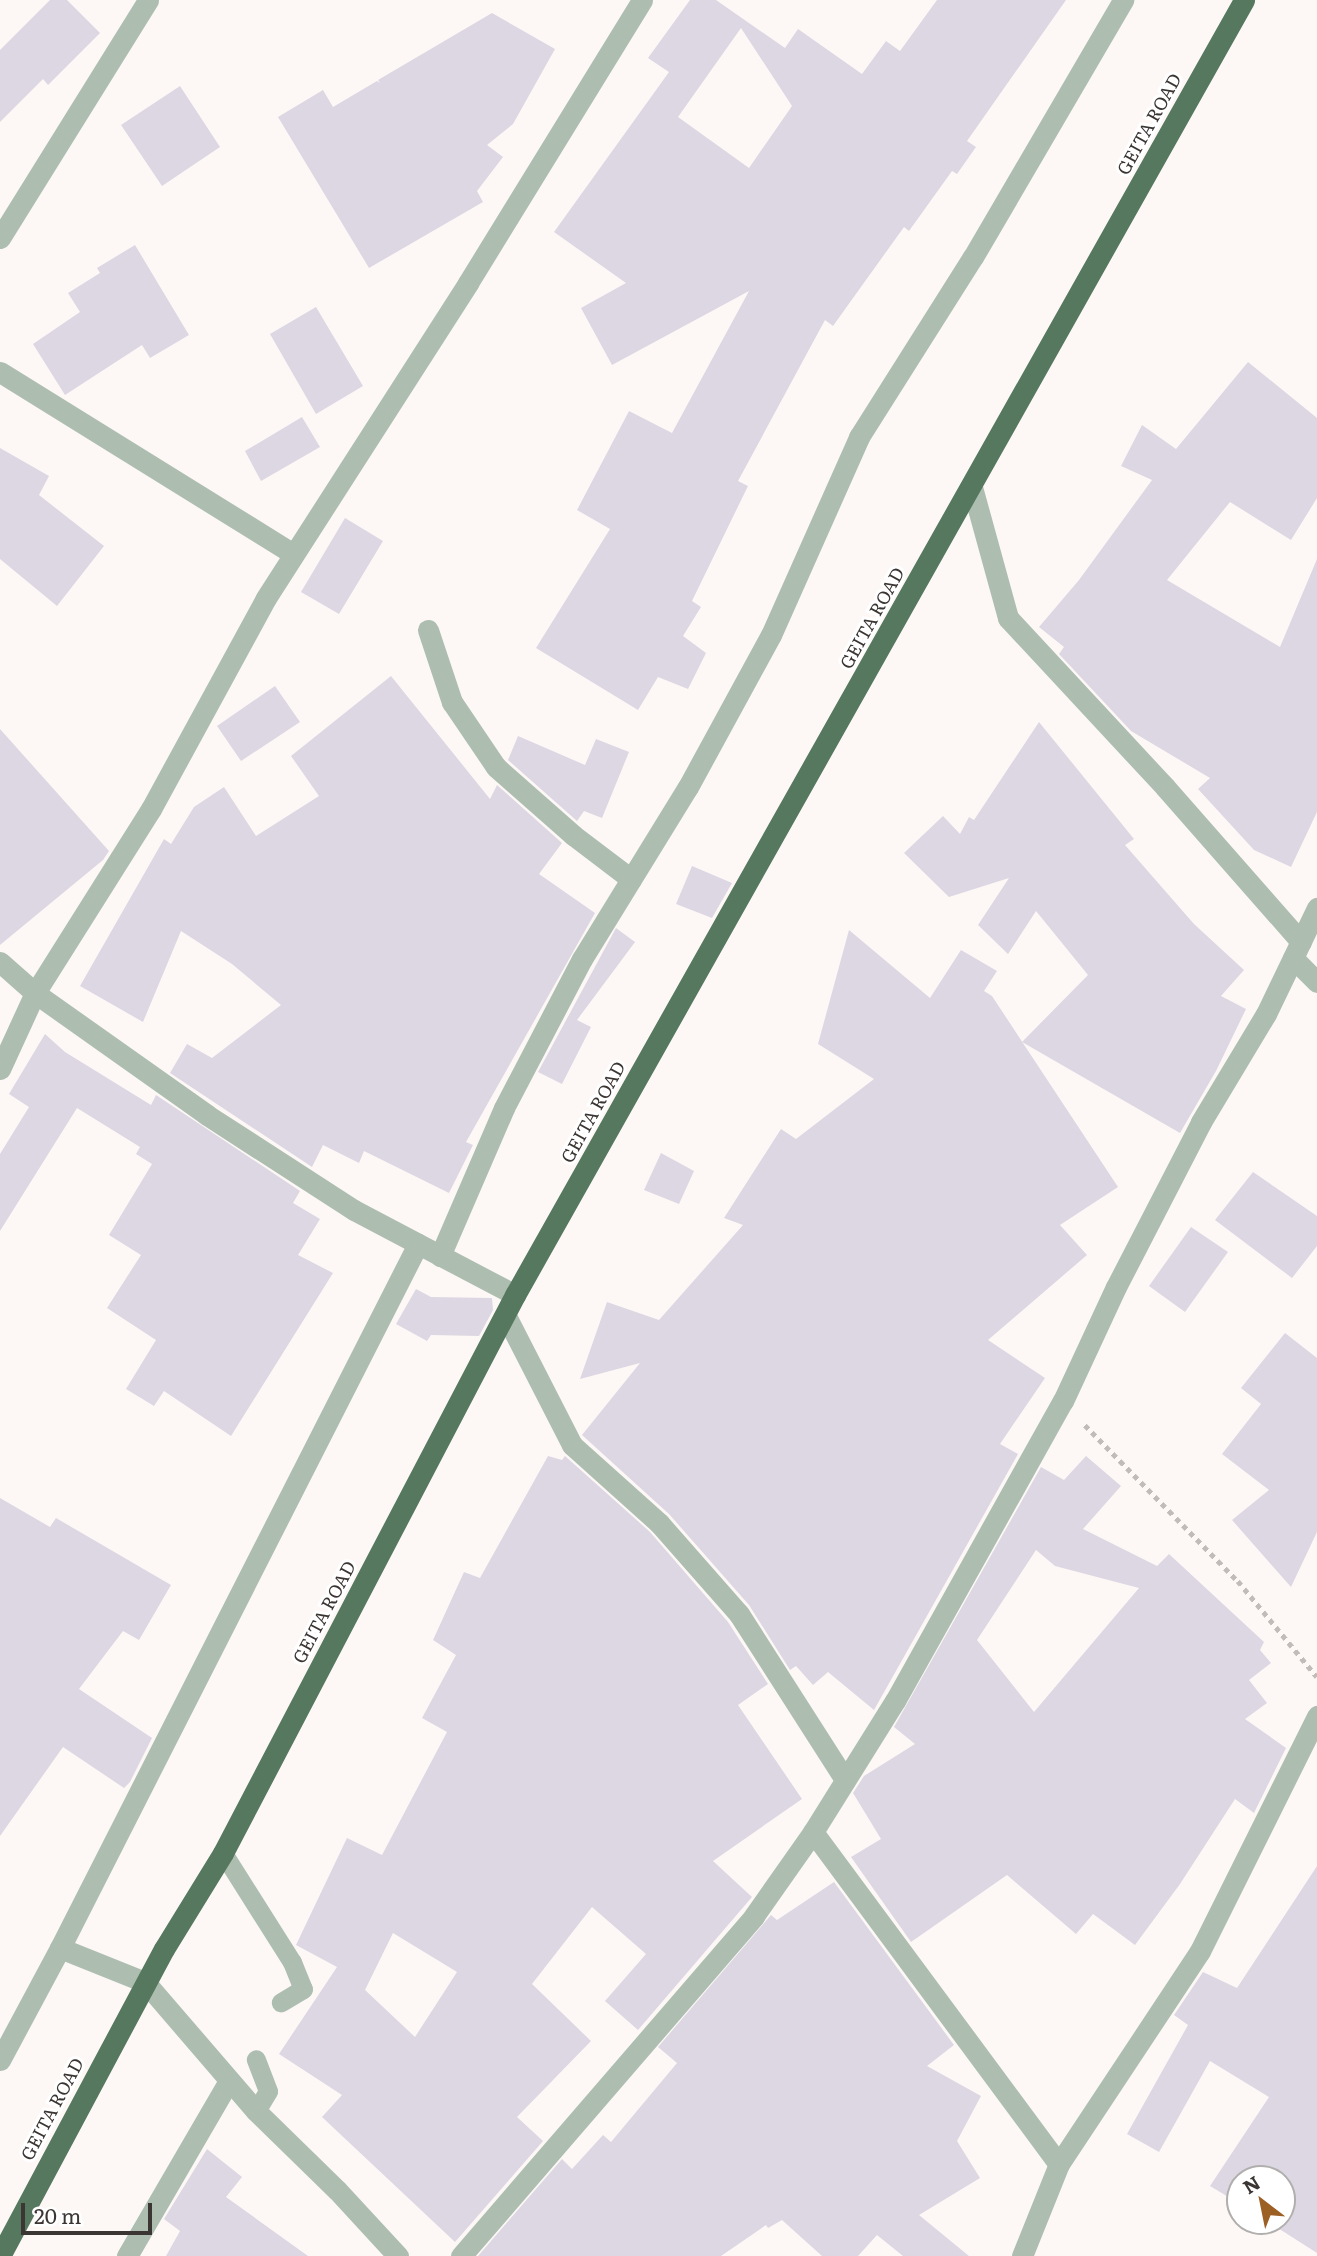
<!DOCTYPE html>
<html>
<head>
<meta charset="utf-8">
<style>
	body { margin:0 }
	#map { position:relative; width:1317px; height:2256px; overflow:hidden; background:#fdf8f6; font-family:Literata,serif }
	div>[style] { position:absolute }
	[style*='--x'] { left:calc(var(--x)*1px); top:calc(var(--y)*1px); width:calc(var(--w)*1px); rotate:calc(var(--a)*1deg) }
	.building>* { inset:0; background:#dcd7e2 }
	.path>* { height:4.5px; margin-top:-2.25px; transform-origin:0; background:repeating-linear-gradient(90deg,#c1bcba 0 5px,transparent 0 10px) }
	.lane>* { height:19px; margin:-9.5px; padding:0 9.5px; transform-origin:9.5px; border-radius:9.5px; background:#adbeb1 }
	.street>* { height:21px; margin:-10.5px; padding:0 10.5px; transform-origin:10.5px; border-radius:10.5px; background:#adbeb1 }
	.highway>* { height:21px; margin:-10.5px; padding:0 10.5px; transform-origin:10.5px; border-radius:10.5px; background:#56785f }
	span { translate:-50% -50%; white-space:nowrap; text-align:center; line-height:1.15; -webkit-text-stroke:6px #fff; paint-order:stroke }
	.street-label { font-size:18px; color:#3b3633 }
	.north { position:absolute; left:1226px; top:2165px; width:70px; height:70px; box-sizing:border-box; background:#fff; border:2px solid #b1afad; border-radius:50%; rotate:328deg; font-size:19px; font-weight:700; line-height:28px; text-align:center; color:#3b3633 }
	.north::after { content:''; display:block; margin:auto; width:24px; height:32px; background:#9c5f24; clip-path:polygon(50% 0,100% 100%,50% 72%,0 100%) }
	.scale { position:absolute; left:21px; top:2203px; width:131px; height:32px; box-sizing:border-box; border:4px solid #3b3633; border-top:0; padding-left:9px; font-size:21px; line-height:24px; white-space:nowrap; color:#3b3633; -webkit-text-stroke:5px #fff; paint-order:stroke }
</style>
</head>
<body>
<div id="map">
	<div class="building">
		<div style="clip-path:polygon(50px 0,67px 0,100px 33px,48px 85px,43px 79px,0 122px,0 50px)"></div>
		<div style="clip-path:polygon(evenodd,690px 0,716px 0,785px 48px,798px 29px,862px 74px,886px 41px,900px 51px,937px 0,1066px 0,967px 141px,976px 147px,957px 174px,952px 171px,909px 231px,904px 227px,833px 326px,825px 320px,738px 481px,748px 486px,692px 601px,701px 607px,683px 636px,706px 653px,688px 689px,658px 677px,638px 710px,536px 648px,610px 529px,577px 510px,629px 411px,672px 433px,749px 291px,612px 365px,581px 308px,626px 283px,554px 232px,669px 72px,648px 58px,690px 0,741px 28px,792px 106px,749px 168px,678px 117px,741px 28px)"></div>
		<div style="clip-path:polygon(492px 13px,555px 49px,513px 124px,487px 145px,503px 157px,477px 191px,483px 202px,369px 268px,278px 117px,323px 90px,333px 107px,377px 81px,380px 83px,378px 80px)"></div>
		<div style="clip-path:polygon(180px 86px,220px 147px,162px 186px,121px 125px)"></div>
		<div style="clip-path:polygon(135px 245px,189px 335px,150px 358px,142px 345px,65px 395px,33px 344px,80px 312px,68px 293px,100px 273px,97px 268px)"></div>
		<div style="clip-path:polygon(316px 307px,363px 386px,316px 414px,270px 334px)"></div>
		<div style="clip-path:polygon(1248px 362px,1317px 418px,1317px 498px,1291px 540px,1230px 502px,1167px 580px,1280px 647px,1317px 559px,1317px 812px,1291px 867px,1254px 850px,1198px 789px,1210px 778px,1131px 731px,1059px 654px,1064px 647px,1039px 627px,1079px 580px,1152px 480px,1121px 466px,1142px 425px,1176px 449px)"></div>
		<div style="clip-path:polygon(302px 417px,320px 447px,261px 481px,245px 451px)"></div>
		<div style="clip-path:polygon(0 448px,49px 476px,39px 495px,104px 546px,57px 606px,0 559px)"></div>
		<div style="clip-path:polygon(345px 518px,383px 541px,339px 614px,301px 592px)"></div>
		<div style="clip-path:polygon(391px 676px,490px 799px,497px 785px,562px 843px,539px 874px,595px 913px,466px 1142px,473px 1145px,449px 1193px,364px 1151px,359px 1163px,323px 1145px,312px 1167px,170px 1073px,187px 1044px,212px 1058px,281px 1005px,232px 964px,181px 931px,143px 1022px,80px 986px,164px 839px,171px 844px,194px 807px,224px 787px,256px 836px,319px 796px,291px 756px)"></div>
		<div style="clip-path:polygon(275px 686px,300px 722px,241px 761px,217px 726px)"></div>
		<div style="clip-path:polygon(1039px 722px,1134px 839px,1125px 845px,1194px 924px,1244px 970px,1221px 996px,1246px 1009px,1216px 1071px,1180px 1133px,1022px 1042px,1088px 975px,1036px 911px,1008px 954px,978px 925px,1009px 878px,949px 897px,904px 853px,943px 816px,960px 834px,969px 817px,974px 820px)"></div>
		<div style="clip-path:polygon(0 729px,109px 851px,103px 860px,0 945px)"></div>
		<div style="clip-path:polygon(518px 736px,585px 765px,596px 739px,629px 752px,602px 818px,584px 811px,577px 821px,508px 760px)"></div>
		<div style="clip-path:polygon(692px 866px,732px 883px,712px 918px,676px 904px)"></div>
		<div style="clip-path:polygon(616px 928px,635px 942px,577px 1020px,591px 1027px,562px 1084px,538px 1072px)"></div>
		<div style="clip-path:polygon(849px 930px,930px 998px,961px 950px,997px 971px,984px 991px,992px 996px,1118px 1187px,1060px 1225px,1087px 1255px,988px 1340px,1045px 1378px,1000px 1444px,1018px 1454px,874px 1710px,828px 1672px,813px 1685px,796px 1666px,790px 1670px,749px 1605px,669px 1514px,582px 1435px,640px 1363px,580px 1379px,607px 1302px,659px 1320px,743px 1225px,724px 1218px,781px 1129px,796px 1139px,874px 1079px,818px 1044px)"></div>
		<div style="clip-path:polygon(45px 1034px,65px 1052px,151px 1105px,156px 1095px,300px 1191px,293px 1203px,320px 1219px,298px 1255px,333px 1273px,231px 1436px,164px 1391px,154px 1406px,126px 1389px,156px 1340px,107px 1308px,141px 1255px,109px 1235px,152px 1164px,136px 1154px,140px 1147px,77px 1108px,0 1231px,0 1154px,29px 1107px,9px 1094px)"></div>
		<div style="clip-path:polygon(661px 1153px,694px 1171px,679px 1204px,644px 1190px)"></div>
		<div style="clip-path:polygon(1253px 1172px,1317px 1216px,1317px 1246px,1292px 1278px,1215px 1220px)"></div>
		<div style="clip-path:polygon(1191px 1227px,1228px 1252px,1185px 1312px,1149px 1286px)"></div>
		<div style="clip-path:polygon(416px 1289px,431px 1297px,492px 1298px,493px 1310px,479px 1336px,431px 1335px,427px 1341px,396px 1324px)"></div>
		<div style="clip-path:polygon(1285px 1333px,1317px 1358px,1317px 1532px,1291px 1587px,1232px 1520px,1269px 1490px,1222px 1454px,1261px 1404px,1241px 1388px)"></div>
		<div style="clip-path:polygon(evenodd,548px 1456px,562px 1460px,565px 1456px,650px 1532px,728px 1622px,768px 1684px,738px 1705px,802px 1799px,713px 1861px,752px 1897px,638px 2030px,605px 2001px,646px 1954px,592px 1907px,532px 1984px,591px 2041px,517px 2117px,543px 2141px,455px 2242px,322px 2117px,342px 2095px,279px 2054px,337px 1967px,296px 1945px,347px 1838px,382px 1855px,447px 1732px,422px 1718px,456px 1655px,433px 1640px,464px 1572px,480px 1578px,548px 1456px,393px 1933px,457px 1972px,415px 2037px,365px 1990px,393px 1933px)"></div>
		<div style="clip-path:polygon(evenodd,1086px 1456px,1121px 1486px,1083px 1529px,1157px 1566px,1169px 1554px,1264px 1642px,1260px 1650px,1271px 1663px,1249px 1680px,1267px 1703px,1245px 1719px,1286px 1748px,1254px 1813px,1235px 1799px,1180px 1884px,1135px 1945px,1093px 1914px,1076px 1934px,1007px 1875px,911px 1942px,851px 1857px,881px 1839px,853px 1793px,864px 1776px,915px 1744px,894px 1727px,1041px 1467px,1064px 1480px,1086px 1456px,1036px 1550px,1055px 1566px,1139px 1588px,1034px 1712px,977px 1640px,1036px 1550px)"></div>
		<div style="clip-path:polygon(0 1498px,50px 1527px,56px 1518px,171px 1585px,139px 1640px,123px 1631px,79px 1689px,152px 1738px,130px 1782px,124px 1788px,63px 1747px,0 1836px)"></div>
		<div style="clip-path:polygon(1317px 1866px,1317px 2253px,1267px 2221px,1282px 2221px,1282px 2179px,1240px 2179px,1240px 2204px,1210px 2186px,1269px 2097px,1210px 2061px,1159px 2152px,1127px 2134px,1188px 2025px,1174px 2015px,1203px 1972px,1237px 1988px)"></div>
		<div style="clip-path:polygon(834px 1882px,954px 2045px,927px 2066px,981px 2096px,957px 2141px,980px 2178px,919px 2215px,969px 2256px,903px 2256px,877px 2235px,858px 2256px,822px 2256px,782px 2220px,768px 2228px,766px 2225px,721px 2256px,478px 2256px,562px 2159px,572px 2169px,603px 2135px,611px 2142px,677px 2063px,658px 2047px,771px 1915px,777px 1920px)"></div>
		<div style="clip-path:polygon(207px 2149px,242px 2177px,226px 2197px,308px 2256px,166px 2256px,180px 2231px,164px 2219px)"></div>
	</div>
	<div class="path">
		<div style="--x:1085;--y:1425;--w:219;--a:45.6"></div>
		<div style="--x:1238;--y:1581;--w:124;--a:50.5"></div>
	</div>
	<div class="lane">
		<div style="--x:223;--y:1853;--w:129;--a:57.7"></div>
		<div style="--x:292;--y:1962;--w:29;--a:68"></div>
		<div style="--x:303;--y:1989;--w:26;--a:149"></div>
		<div style="--x:256;--y:2111;--w:23;--a:-59"></div>
		<div style="--x:268;--y:2091;--w:34;--a:-111"></div>
	</div>
	<div class="street">
		<div style="--x:0;--y:238;--w:280;--a:-58.1"></div>
		<div style="--x:0;--y:372;--w:345;--a:31.8"></div>
		<div style="--x:972;--y:487;--w:136;--a:74.6"></div>
		<div style="--x:1008;--y:618;--w:231;--a:47.1"></div>
		<div style="--x:1165;--y:787;--w:206;--a:48.7"></div>
		<div style="--x:428;--y:630;--w:76;--a:71.6"></div>
		<div style="--x:452;--y:702;--w:78;--a:55.9"></div>
		<div style="--x:496;--y:767;--w:103;--a:41.4"></div>
		<div style="--x:573;--y:835;--w:73;--a:37.2"></div>
		<div style="--x:1293;--y:958;--w:34;--a:45"></div>
		<div style="--x:0;--y:962;--w:47;--a:41.5"></div>
		<div style="--x:35;--y:993;--w:211;--a:35.3"></div>
		<div style="--x:207;--y:1115;--w:175;--a:32.9"></div>
		<div style="--x:354;--y:1210;--w:182;--a:27.8"></div>
		<div style="--x:0;--y:1069;--w:84;--a:-65.3"></div>
		<div style="--x:35;--y:993;--w:218;--a:-57.8"></div>
		<div style="--x:151;--y:809;--w:240;--a:-61.4"></div>
		<div style="--x:266;--y:598;--w:374;--a:-57.3"></div>
		<div style="--x:468;--y:283;--w:332;--a:-58.4"></div>
		<div style="--x:440;--y:1256;--w:161;--a:-66.6"></div>
		<div style="--x:504;--y:1108;--w:168;--a:-62.4"></div>
		<div style="--x:582;--y:959;--w:202;--a:-58.4"></div>
		<div style="--x:688;--y:787;--w:173;--a:-61.4"></div>
		<div style="--x:771;--y:635;--w:217;--a:-66"></div>
		<div style="--x:859;--y:437;--w:213;--a:-57.7"></div>
		<div style="--x:973;--y:257;--w:298;--a:-59.7"></div>
		<div style="--x:506;--y:1316;--w:145;--a:62.9"></div>
		<div style="--x:572;--y:1445;--w:117;--a:41.9"></div>
		<div style="--x:659;--y:1523;--w:121;--a:48.7"></div>
		<div style="--x:739;--y:1614;--w:197;--a:57.4"></div>
		<div style="--x:813;--y:1832;--w:413;--a:53.5"></div>
		<div style="--x:60;--y:1948;--w:92;--a:21.8"></div>
		<div style="--x:145;--y:1982;--w:170;--a:49.3"></div>
		<div style="--x:256;--y:2111;--w:113;--a:44.3"></div>
		<div style="--x:337;--y:2190;--w:90;--a:47.3"></div>
		<div style="--x:0;--y:2060;--w:127;--a:-61.8"></div>
		<div style="--x:60;--y:1948;--w:790;--a:-63.05"></div>
		<div style="--x:127;--y:2256;--w:203;--a:-59.8"></div>
		<div style="--x:461;--y:2256;--w:449;--a:-49.2"></div>
		<div style="--x:754;--y:1916;--w:103;--a:-54.9"></div>
		<div style="--x:813;--y:1832;--w:155;--a:-58"></div>
		<div style="--x:895;--y:1701;--w:344;--a:-60.8"></div>
		<div style="--x:1063;--y:1401;--w:126;--a:-65.1"></div>
		<div style="--x:1116;--y:1287;--w:186;--a:-62.7"></div>
		<div style="--x:1201;--y:1122;--w:126;--a:-59"></div>
		<div style="--x:1266;--y:1014;--w:118;--a:-64.3"></div>
		<div style="--x:1022;--y:2256;--w:99;--a:-68.1"></div>
		<div style="--x:1059;--y:2164;--w:255;--a:-56.5"></div>
		<div style="--x:1200;--y:1951;--w:263;--a:-63.5"></div>
	</div>
	<div class="highway">
		<div style="--x:0;--y:2256;--w:348;--a:-61.9"></div>
		<div style="--x:164;--y:1949;--w:113;--a:-58.4"></div>
		<div style="--x:223;--y:1853;--w:630;--a:-62.38"></div>
		<div style="--x:515;--y:1295;--w:1486;--a:-60.62"></div>
	</div>
	<div class="street-label">
		<span style="left:1149px;top:124px;rotate:-61deg">GEITA ROAD</span>
		<span style="left:872px;top:618px;rotate:-61deg">GEITA ROAD</span>
		<span style="left:593px;top:1112px;rotate:-61deg">GEITA ROAD</span>
		<span style="left:324px;top:1612px;rotate:-62deg">GEITA ROAD</span>
		<span style="left:52px;top:2109px;rotate:-62deg">GEITA ROAD</span>
	</div>
	<div class="north">N</div>
	<div class="scale">20 m</div>
</div>
</body>
</html>
